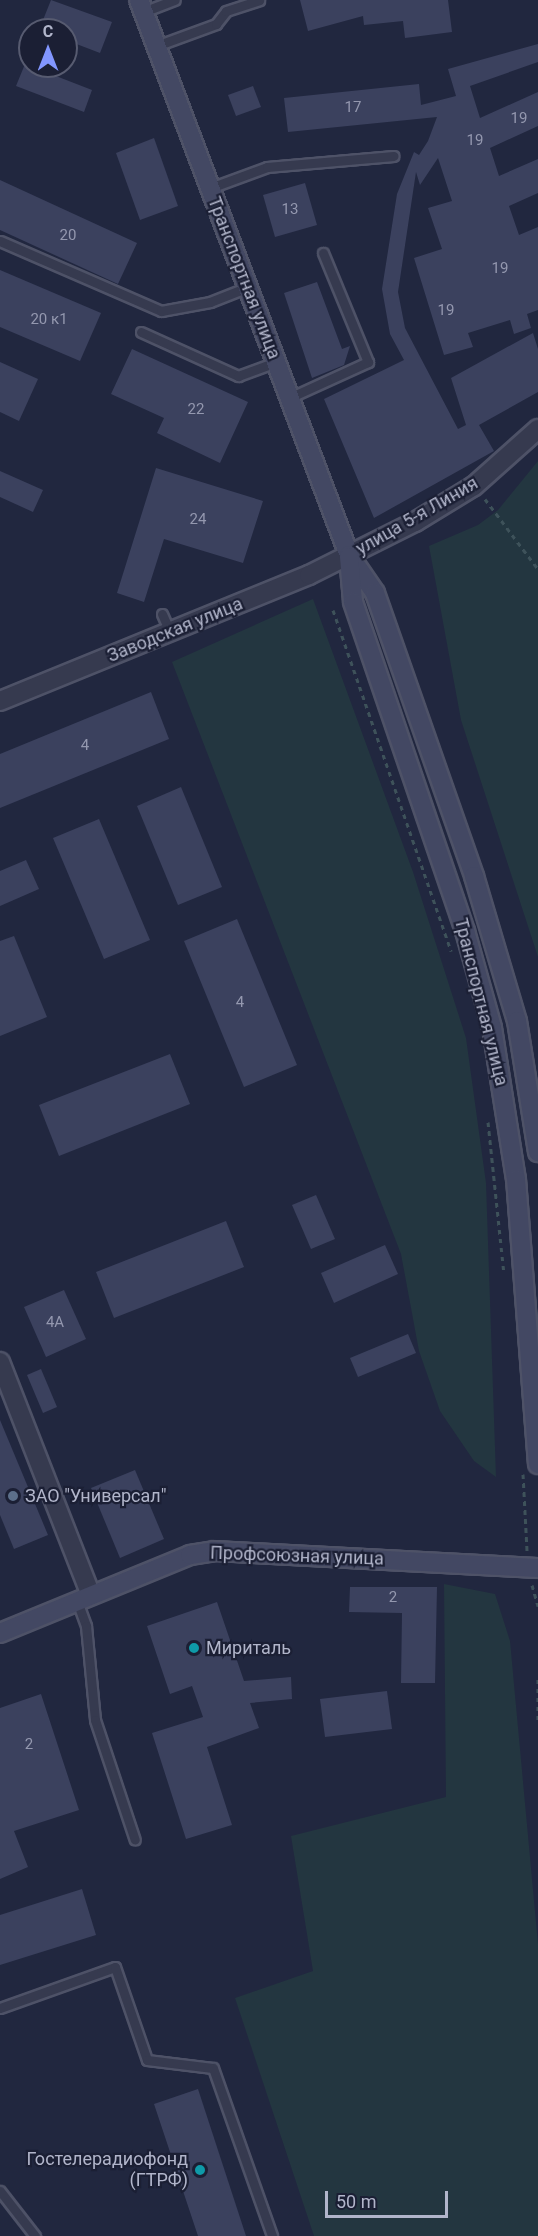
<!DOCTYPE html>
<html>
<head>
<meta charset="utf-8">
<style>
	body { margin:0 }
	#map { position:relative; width:538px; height:2236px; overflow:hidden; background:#21273f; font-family:Roboto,sans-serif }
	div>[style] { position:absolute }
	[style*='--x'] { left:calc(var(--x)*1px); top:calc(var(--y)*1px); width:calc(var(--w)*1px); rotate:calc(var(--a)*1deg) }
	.green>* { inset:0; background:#233640 }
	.building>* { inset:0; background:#3b415e }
	.path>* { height:3px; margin-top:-1.5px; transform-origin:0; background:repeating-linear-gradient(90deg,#3e525a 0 4.5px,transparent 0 9px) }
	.roads { filter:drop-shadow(2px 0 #4e5267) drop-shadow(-2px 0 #4e5267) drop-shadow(0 2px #4e5267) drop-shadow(0 -2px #4e5267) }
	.lane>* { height:9px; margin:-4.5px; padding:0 4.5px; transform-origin:4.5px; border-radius:4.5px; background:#363a4f }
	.street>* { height:18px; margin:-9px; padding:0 9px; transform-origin:9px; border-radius:9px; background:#363a4f }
	.secondary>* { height:18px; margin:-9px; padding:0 9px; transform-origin:9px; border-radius:9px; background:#434863 }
	.dots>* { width:16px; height:16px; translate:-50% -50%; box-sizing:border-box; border:3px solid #1b1f34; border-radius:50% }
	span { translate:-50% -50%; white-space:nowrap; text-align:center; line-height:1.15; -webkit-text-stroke:4.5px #1b1f34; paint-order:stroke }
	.number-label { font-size:15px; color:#9498af }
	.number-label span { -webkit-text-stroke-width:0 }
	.street-label { font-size:18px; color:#b1b5ca }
	.poi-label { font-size:18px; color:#b1b5ca }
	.left { translate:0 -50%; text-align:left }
	.right { translate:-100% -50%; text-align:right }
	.north { position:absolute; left:18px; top:18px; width:60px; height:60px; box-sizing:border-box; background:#1b1f34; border:2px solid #575b70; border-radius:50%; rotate:0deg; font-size:16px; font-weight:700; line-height:24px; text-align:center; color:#b1b5ca }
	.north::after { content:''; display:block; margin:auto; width:21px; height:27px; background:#8296ff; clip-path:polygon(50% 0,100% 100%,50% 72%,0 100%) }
	.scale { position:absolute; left:325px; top:2191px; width:123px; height:27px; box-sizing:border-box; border:3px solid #b1b5ca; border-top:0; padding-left:8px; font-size:18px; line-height:21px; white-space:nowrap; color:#b1b5ca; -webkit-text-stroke:4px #1b1f34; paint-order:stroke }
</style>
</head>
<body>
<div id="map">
	<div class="green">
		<div style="clip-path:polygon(538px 461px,538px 957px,461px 720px,429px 546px,478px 525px,498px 510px)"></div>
		<div style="clip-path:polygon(313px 599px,413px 872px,466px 1038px,486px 1183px,496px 1477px,474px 1461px,440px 1411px,419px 1351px,401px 1254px,172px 662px)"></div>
		<div style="clip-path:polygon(444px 1584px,495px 1594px,510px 1641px,538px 1944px,538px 2236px,314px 2236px,235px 1998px,313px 1971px,291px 1836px,446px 1797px)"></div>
	</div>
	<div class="building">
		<div style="clip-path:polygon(51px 0,112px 22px,100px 53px,66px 40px,66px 30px,39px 30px)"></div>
		<div style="clip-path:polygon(300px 0,448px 0,452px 32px,405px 38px,403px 21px,364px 25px,363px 16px,308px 31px)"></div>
		<div style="clip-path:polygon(538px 44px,538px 62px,470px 86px,480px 118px,538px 92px,538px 126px,490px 148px,499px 176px,538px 159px,538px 193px,509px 206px,519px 235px,538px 227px,538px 310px,527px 314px,531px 328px,514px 334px,510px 320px,468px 333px,473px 347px,444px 355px,414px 258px,442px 249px,428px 208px,452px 201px,438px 158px,420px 185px,416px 172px,398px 292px,405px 328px,458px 429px,466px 425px,451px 378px,533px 333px,538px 349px,538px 392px,479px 425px,494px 451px,374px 518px,324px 399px,404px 360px,390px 334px,382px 289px,397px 194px,414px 152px,419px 155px,428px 141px,437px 117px,288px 132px,284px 98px,419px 84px,421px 105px,456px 96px,448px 69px)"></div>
		<div style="clip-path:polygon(25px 64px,92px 90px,84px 112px,16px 86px)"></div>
		<div style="clip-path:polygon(253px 86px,261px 107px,236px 116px,228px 95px)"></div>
		<div style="clip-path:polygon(154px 138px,178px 206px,140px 220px,116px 153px)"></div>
		<div style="clip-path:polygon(0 180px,137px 243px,118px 284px,0 230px)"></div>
		<div style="clip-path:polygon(305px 183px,317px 225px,275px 237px,263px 195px)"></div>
		<div style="clip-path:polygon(0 270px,101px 313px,80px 361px,0 327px)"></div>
		<div style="clip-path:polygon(317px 282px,342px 349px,350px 346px,344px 365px,312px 378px,284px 293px)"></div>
		<div style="clip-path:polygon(132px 349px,248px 402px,220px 463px,157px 433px,164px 418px,111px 394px)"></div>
		<div style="clip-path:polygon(0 362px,38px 379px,19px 421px,0 412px)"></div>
		<div style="clip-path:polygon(156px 468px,263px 501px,243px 563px,164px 539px,144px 602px,117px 593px)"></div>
		<div style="clip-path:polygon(0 471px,43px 490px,33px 512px,0 497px)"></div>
		<div style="clip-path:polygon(151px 692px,169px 739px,0 808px,0 754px)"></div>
		<div style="clip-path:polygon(181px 787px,222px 887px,178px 905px,137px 806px)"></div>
		<div style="clip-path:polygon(99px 819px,150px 940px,104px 959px,53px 838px)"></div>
		<div style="clip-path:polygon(26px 860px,39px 889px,0 906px,0 871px)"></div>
		<div style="clip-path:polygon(237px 919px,297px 1065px,244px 1087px,184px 941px)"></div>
		<div style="clip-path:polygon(14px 936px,47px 1017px,0 1036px,0 941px)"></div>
		<div style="clip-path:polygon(170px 1054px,190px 1104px,59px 1156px,39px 1105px)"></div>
		<div style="clip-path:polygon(316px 1195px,335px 1239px,311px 1249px,292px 1205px)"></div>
		<div style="clip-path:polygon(226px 1221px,244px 1267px,114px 1318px,96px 1272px)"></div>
		<div style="clip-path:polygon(385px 1245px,398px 1274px,334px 1303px,321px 1273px)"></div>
		<div style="clip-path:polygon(64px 1290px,86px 1339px,46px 1357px,24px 1307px)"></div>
		<div style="clip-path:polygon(408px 1334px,416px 1353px,358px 1377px,350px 1358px)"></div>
		<div style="clip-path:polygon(41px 1369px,57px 1407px,43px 1413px,27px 1375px)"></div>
		<div style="clip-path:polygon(0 1420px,48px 1535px,14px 1549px,0 1515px)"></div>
		<div style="clip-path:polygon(135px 1470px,164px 1539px,120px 1558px,91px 1488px)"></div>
		<div style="clip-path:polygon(350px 1587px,437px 1587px,435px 1683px,401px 1683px,402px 1613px,349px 1612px)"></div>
		<div style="clip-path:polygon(217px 1602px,244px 1681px,291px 1677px,292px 1699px,250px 1703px,259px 1728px,207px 1747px,232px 1825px,186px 1839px,152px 1733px,203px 1717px,192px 1686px,170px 1694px,147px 1626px)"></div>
		<div style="clip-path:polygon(387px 1691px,392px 1729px,325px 1737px,320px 1699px)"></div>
		<div style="clip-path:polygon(41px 1694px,79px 1810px,14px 1831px,28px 1867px,0 1879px,0 1708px)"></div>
		<div style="clip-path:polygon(82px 1889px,96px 1935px,0 1965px,0 1915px)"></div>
		<div style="clip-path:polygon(198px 2089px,246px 2236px,198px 2236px,154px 2104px)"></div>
	</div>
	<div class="path">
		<div style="--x:485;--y:499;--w:88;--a:52.9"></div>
		<div style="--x:333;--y:610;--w:361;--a:70.9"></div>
		<div style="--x:488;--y:1122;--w:152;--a:84"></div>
		<div style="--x:523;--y:1474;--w:77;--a:87"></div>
		<div style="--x:532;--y:1585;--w:22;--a:74"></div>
		<div style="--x:538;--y:1679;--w:44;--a:90"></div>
	</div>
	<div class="roads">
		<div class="lane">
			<div style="--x:143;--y:12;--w:34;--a:-21"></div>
			<div style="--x:156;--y:46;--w:64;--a:-20.1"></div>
			<div style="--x:216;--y:24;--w:16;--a:-52"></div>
			<div style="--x:226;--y:11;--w:35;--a:-18"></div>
			<div style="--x:210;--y:188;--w:61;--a:-20.2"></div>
			<div style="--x:267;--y:167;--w:127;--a:-5"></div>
			<div style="--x:0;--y:241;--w:176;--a:23.5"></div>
			<div style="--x:161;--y:311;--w:50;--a:-10.4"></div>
			<div style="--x:210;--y:302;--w:41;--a:-21.5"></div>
			<div style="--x:141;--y:332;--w:107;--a:24.4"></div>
			<div style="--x:238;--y:376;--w:40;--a:-20.2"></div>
			<div style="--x:289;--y:398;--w:87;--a:-24.5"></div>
			<div style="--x:368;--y:362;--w:118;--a:-112.4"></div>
			<div style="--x:162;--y:614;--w:20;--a:66"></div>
			<div style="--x:77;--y:1601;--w:27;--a:70"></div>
			<div style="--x:86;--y:1626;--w:94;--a:84.5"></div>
			<div style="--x:95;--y:1720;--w:126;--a:71.6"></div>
			<div style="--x:0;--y:2008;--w:122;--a:-19.6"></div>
			<div style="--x:115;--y:1967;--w:98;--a:71"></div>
			<div style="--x:147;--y:2060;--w:66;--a:6.9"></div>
			<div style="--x:213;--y:2068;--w:178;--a:70.6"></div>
			<div style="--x:0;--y:2191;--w:57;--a:52.1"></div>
		</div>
		<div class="street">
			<div style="--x:0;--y:701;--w:334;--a:-22.2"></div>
			<div style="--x:309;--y:575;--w:119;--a:-26.6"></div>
			<div style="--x:415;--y:522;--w:69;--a:-31.4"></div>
			<div style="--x:474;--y:486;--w:86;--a:-41.7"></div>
			<div style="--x:0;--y:1362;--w:250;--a:68.7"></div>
		</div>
		<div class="secondary">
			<div style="--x:139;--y:0;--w:593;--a:69.27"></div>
			<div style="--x:349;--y:555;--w:46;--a:55.6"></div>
			<div style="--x:375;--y:593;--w:300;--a:70.7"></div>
			<div style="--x:474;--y:876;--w:151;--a:73.5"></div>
			<div style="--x:517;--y:1021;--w:133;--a:80.9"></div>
			<div style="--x:349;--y:557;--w:45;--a:84.9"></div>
			<div style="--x:353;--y:602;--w:348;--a:71.2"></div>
			<div style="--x:465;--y:931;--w:101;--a:74.4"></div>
			<div style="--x:492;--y:1028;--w:153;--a:81"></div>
			<div style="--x:516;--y:1179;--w:286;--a:85.6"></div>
			<div style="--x:0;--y:1633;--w:205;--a:-22.3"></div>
			<div style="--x:190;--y:1555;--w:24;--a:-9"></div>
			<div style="--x:214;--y:1551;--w:324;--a:3"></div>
		</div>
	</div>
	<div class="dots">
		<div style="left:13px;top:1496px;background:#5c6f8a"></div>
		<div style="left:194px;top:1648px;background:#0f9aa8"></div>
		<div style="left:200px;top:2170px;background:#0f9aa8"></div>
	</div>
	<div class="number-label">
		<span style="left:353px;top:108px">17</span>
		<span style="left:519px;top:119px">19</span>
		<span style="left:475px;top:141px">19</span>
		<span style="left:290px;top:210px">13</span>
		<span style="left:68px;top:236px">20</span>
		<span style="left:500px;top:269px">19</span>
		<span style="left:446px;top:311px">19</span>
		<span style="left:49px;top:320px">20 к1</span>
		<span style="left:196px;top:410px">22</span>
		<span style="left:198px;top:520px">24</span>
		<span style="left:85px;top:746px">4</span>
		<span style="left:240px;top:1003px">4</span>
		<span style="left:55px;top:1323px">4А</span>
		<span style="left:393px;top:1598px">2</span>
		<span style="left:29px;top:1745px">2</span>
	</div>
	<div class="street-label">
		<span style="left:244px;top:278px;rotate:69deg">Транспортная улица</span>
		<span style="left:417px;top:516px;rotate:-30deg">улица 5-я Линия</span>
		<span style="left:175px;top:630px;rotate:-22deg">Заводская улица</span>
		<span style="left:481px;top:1002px;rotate:76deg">Транспортная улица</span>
		<span style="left:297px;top:1556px;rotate:2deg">Профсоюзная улица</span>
	</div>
	<div class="poi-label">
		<span class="left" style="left:25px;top:1496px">ЗАО "Универсал"</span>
		<span class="left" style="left:206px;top:1648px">Мириталь</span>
		<span class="right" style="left:188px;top:2170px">Гостелерадиофонд<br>(ГТРФ)</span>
	</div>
	<div class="north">С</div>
	<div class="scale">50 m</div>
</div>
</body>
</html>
